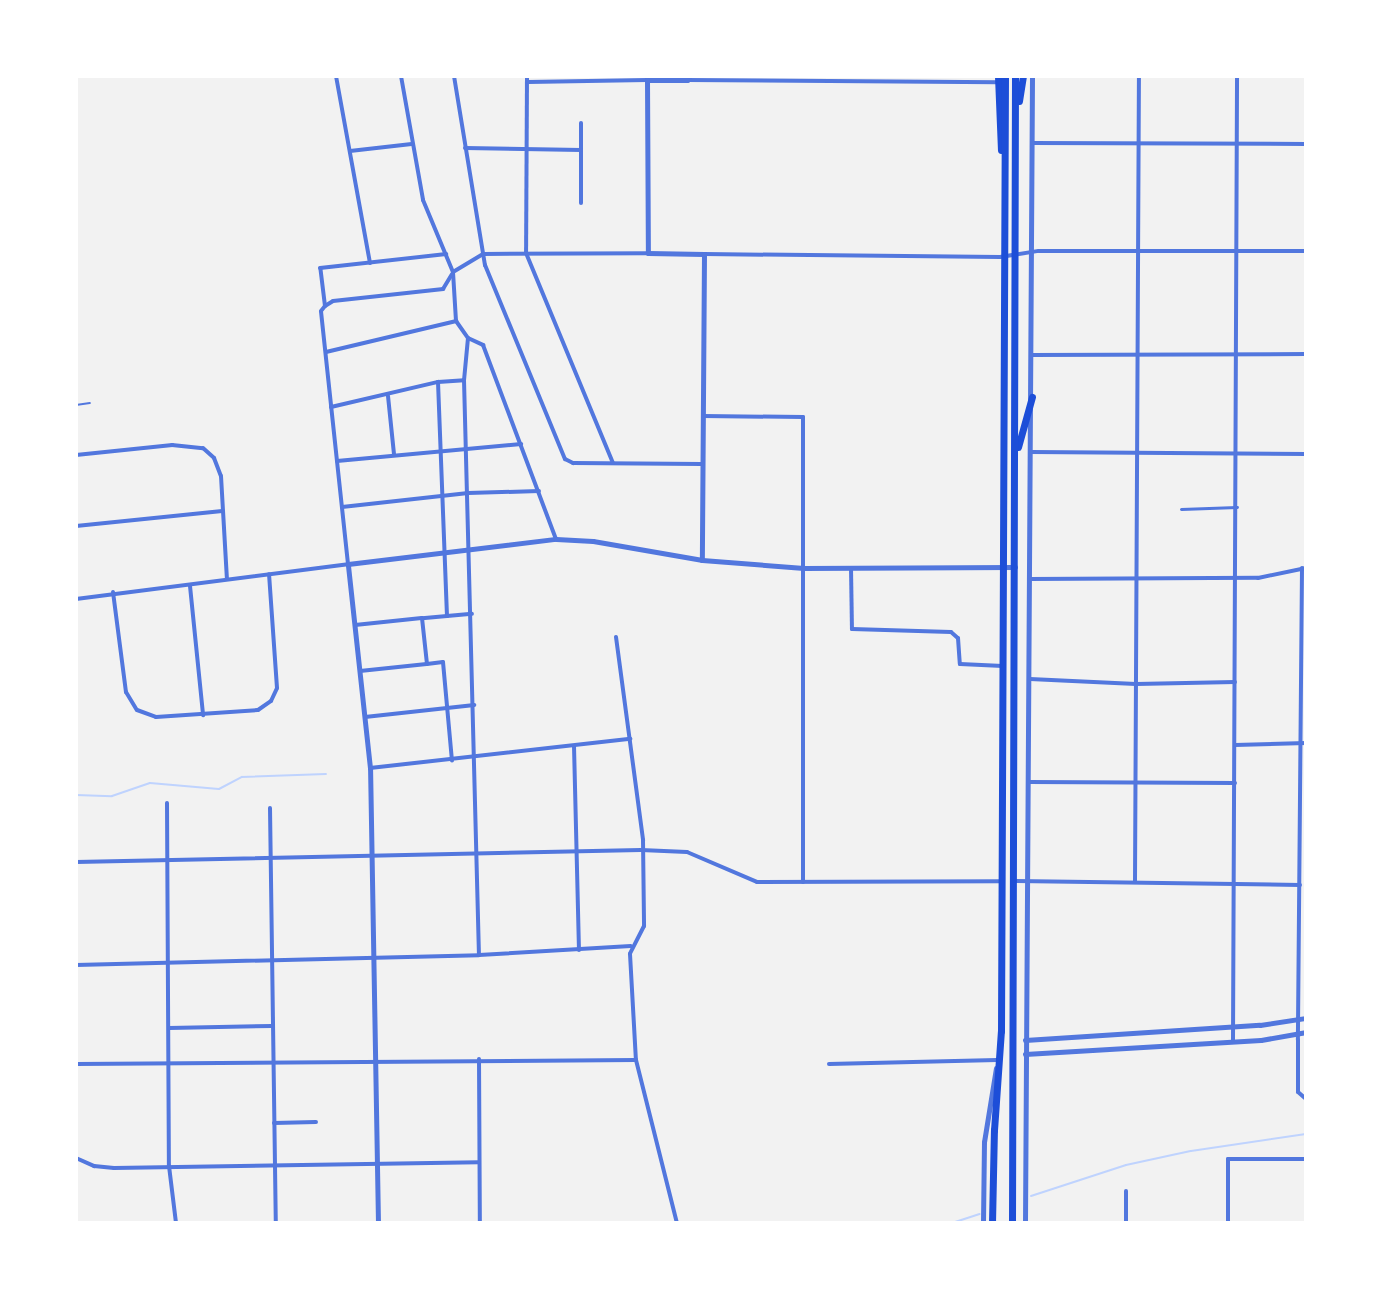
<!DOCTYPE html>
<html>
<head>
<meta charset="utf-8">
<style>
	body { margin:0 }
	#map { position:relative; width:1382px; height:1299px; overflow:hidden; background:#f2f2f2; font-family:Poppins,sans-serif }
	div>[style] { position:absolute }
	[style*='--x'] { left:calc(var(--x)*1px); top:calc(var(--y)*1px); width:calc(var(--w)*1px); rotate:calc(var(--a)*1deg) }
	.stream>* { height:2px; margin:-1px; padding:0 1px; transform-origin:1px; border-radius:1px; background:#bfd3fe }
	.service>* { height:2px; margin:-1px; padding:0 1px; transform-origin:1px; border-radius:1px; background:#5277de }
	.pedestrian>* { height:3px; margin:-1.5px; padding:0 1.5px; transform-origin:1.5px; border-radius:1.5px; background:#5277de }
	.minor>* { height:4px; margin:-2px; padding:0 2px; transform-origin:2px; border-radius:2px; background:#5277de }
	.tertiary>* { height:5px; margin:-2.5px; padding:0 2.5px; transform-origin:2.5px; border-radius:2.5px; background:#5277de }
	.trunk>* { height:7px; margin:-3.5px; padding:0 3.5px; transform-origin:3.5px; border-radius:3.5px; background:#1d4ed8 }
	span { translate:-50% -50%; white-space:nowrap; text-align:center; line-height:1.15; -webkit-text-stroke:8px #fff; paint-order:stroke }
	.frame { position:absolute; inset:0; border:78px solid #fff; pointer-events:none }
</style>
</head>
<body>
<div id="map">
	<div class="stream">
		<div style="--x:76;--y:795;--w:36;--a:2"></div>
		<div style="--x:112;--y:796;--w:40;--a:-18.9"></div>
		<div style="--x:150;--y:783;--w:69;--a:5"></div>
		<div style="--x:219;--y:789;--w:26;--a:-28"></div>
		<div style="--x:242;--y:777;--w:84;--a:-2"></div>
		<div style="--x:1031;--y:1196;--w:100;--a:-18.1"></div>
		<div style="--x:1126;--y:1165;--w:66;--a:-12.2"></div>
		<div style="--x:1191;--y:1151;--w:116;--a:-8.4"></div>
		<div style="--x:952;--y:1223;--w:29;--a:-18"></div>
	</div>
	<div class="service">
		<div style="--x:76;--y:405;--w:14;--a:-8"></div>
	</div>
	<div class="pedestrian">
		<div style="--x:1181;--y:509;--w:56;--a:-2"></div>
	</div>
	<div class="minor">
		<div style="--x:336;--y:76;--w:190;--a:79.7"></div>
		<div style="--x:401;--y:76;--w:126;--a:79.9"></div>
		<div style="--x:423;--y:200;--w:78;--a:67.4"></div>
		<div style="--x:453;--y:272;--w:49;--a:86.5"></div>
		<div style="--x:456;--y:321;--w:21;--a:55"></div>
		<div style="--x:468;--y:338;--w:42;--a:95.4"></div>
		<div style="--x:464;--y:380;--w:575;--a:88.51"></div>
		<div style="--x:454;--y:76;--w:192;--a:80.7"></div>
		<div style="--x:485;--y:265;--w:210;--a:67.6"></div>
		<div style="--x:565;--y:459;--w:9;--a:27"></div>
		<div style="--x:573;--y:463;--w:129;--a:0.4"></div>
		<div style="--x:527;--y:76;--w:177;--a:90.3"></div>
		<div style="--x:526;--y:253;--w:227;--a:67.5"></div>
		<div style="--x:687;--y:80;--w:311;--a:0.4"></div>
		<div style="--x:528;--y:82;--w:119;--a:-1"></div>
		<div style="--x:581;--y:123;--w:80;--a:90"></div>
		<div style="--x:1032;--y:143;--w:274;--a:0.2"></div>
		<div style="--x:465;--y:148;--w:116;--a:1"></div>
		<div style="--x:350;--y:151;--w:62;--a:-6.4"></div>
		<div style="--x:704;--y:254;--w:296;--a:0.6"></div>
		<div style="--x:1000;--y:257;--w:39;--a:-9"></div>
		<div style="--x:1039;--y:251;--w:267;--a:0"></div>
		<div style="--x:453;--y:272;--w:35;--a:-31"></div>
		<div style="--x:483;--y:254;--w:165;--a:-0.3"></div>
		<div style="--x:325;--y:306;--w:9;--a:-32"></div>
		<div style="--x:333;--y:301;--w:111;--a:-6.2"></div>
		<div style="--x:443;--y:289;--w:17;--a:-59"></div>
		<div style="--x:468;--y:338;--w:17;--a:25"></div>
		<div style="--x:483;--y:345;--w:207;--a:69.4"></div>
		<div style="--x:326;--y:352;--w:134;--a:-13.4"></div>
		<div style="--x:1032;--y:355;--w:274;--a:-0.2"></div>
		<div style="--x:438;--y:382;--w:234;--a:87.8"></div>
		<div style="--x:447;--y:616;--w:25;--a:175"></div>
		<div style="--x:422;--y:618;--w:46;--a:83.8"></div>
		<div style="--x:427;--y:664;--w:16;--a:-7"></div>
		<div style="--x:443;--y:662;--w:99;--a:84.8"></div>
		<div style="--x:388;--y:396;--w:58;--a:84.1"></div>
		<div style="--x:331;--y:407;--w:110;--a:-13.2"></div>
		<div style="--x:438;--y:382;--w:26;--a:-4"></div>
		<div style="--x:703;--y:416;--w:100;--a:0.6"></div>
		<div style="--x:803;--y:417;--w:465;--a:90"></div>
		<div style="--x:1031;--y:452;--w:275;--a:0.4"></div>
		<div style="--x:76;--y:455;--w:97;--a:-5.9"></div>
		<div style="--x:172;--y:445;--w:31;--a:6"></div>
		<div style="--x:203;--y:448;--w:15;--a:42"></div>
		<div style="--x:214;--y:458;--w:19;--a:69"></div>
		<div style="--x:221;--y:476;--w:103;--a:86.7"></div>
		<div style="--x:337;--y:461;--w:185;--a:-5.3"></div>
		<div style="--x:342;--y:507;--w:127;--a:-6.3"></div>
		<div style="--x:468;--y:493;--w:71;--a:-1.6"></div>
		<div style="--x:76;--y:526;--w:147;--a:-5.9"></div>
		<div style="--x:851;--y:568;--w:61;--a:89.1"></div>
		<div style="--x:852;--y:629;--w:99;--a:1.7"></div>
		<div style="--x:951;--y:632;--w:9;--a:41"></div>
		<div style="--x:958;--y:638;--w:26;--a:86"></div>
		<div style="--x:960;--y:664;--w:43;--a:2.7"></div>
		<div style="--x:1302;--y:568;--w:472;--a:90.5"></div>
		<div style="--x:1298;--y:1040;--w:52;--a:90"></div>
		<div style="--x:1298;--y:1092;--w:11;--a:41"></div>
		<div style="--x:1030;--y:579;--w:228;--a:-0.3"></div>
		<div style="--x:1258;--y:578;--w:49;--a:-11.8"></div>
		<div style="--x:190;--y:586;--w:130;--a:84.2"></div>
		<div style="--x:113;--y:592;--w:101;--a:82.6"></div>
		<div style="--x:126;--y:692;--w:21;--a:59"></div>
		<div style="--x:137;--y:710;--w:20;--a:20"></div>
		<div style="--x:156;--y:717;--w:102;--a:-3.9"></div>
		<div style="--x:258;--y:710;--w:16;--a:-35"></div>
		<div style="--x:271;--y:701;--w:14;--a:-65"></div>
		<div style="--x:277;--y:688;--w:114;--a:-94"></div>
		<div style="--x:76;--y:599;--w:274;--a:-7.3"></div>
		<div style="--x:348;--y:564;--w:254;--a:-96.1"></div>
		<div style="--x:321;--y:311;--w:6;--a:-51"></div>
		<div style="--x:325;--y:306;--w:38;--a:-97"></div>
		<div style="--x:320;--y:268;--w:127;--a:-6.3"></div>
		<div style="--x:447;--y:616;--w:25;--a:-5"></div>
		<div style="--x:355;--y:625;--w:67;--a:-6"></div>
		<div style="--x:616;--y:637;--w:205;--a:82.4"></div>
		<div style="--x:643;--y:840;--w:86;--a:89.3"></div>
		<div style="--x:644;--y:926;--w:31;--a:117"></div>
		<div style="--x:630;--y:954;--w:106;--a:86.8"></div>
		<div style="--x:636;--y:1060;--w:168;--a:75.9"></div>
		<div style="--x:360;--y:671;--w:67;--a:-6"></div>
		<div style="--x:1030;--y:679;--w:106;--a:2.7"></div>
		<div style="--x:1136;--y:684;--w:99;--a:-1.2"></div>
		<div style="--x:365;--y:717;--w:110;--a:-6.3"></div>
		<div style="--x:76;--y:737;--w:2;--a:90"></div>
		<div style="--x:1235;--y:745;--w:71;--a:-1.6"></div>
		<div style="--x:574;--y:746;--w:204;--a:88.6"></div>
		<div style="--x:370;--y:768;--w:262;--a:-6.4"></div>
		<div style="--x:1029;--y:782;--w:206;--a:0.3"></div>
		<div style="--x:167;--y:803;--w:363;--a:89.7"></div>
		<div style="--x:169;--y:1166;--w:57;--a:83"></div>
		<div style="--x:270;--y:808;--w:415;--a:89.2"></div>
		<div style="--x:76;--y:862;--w:565;--a:-1.22"></div>
		<div style="--x:641;--y:850;--w:46;--a:2.5"></div>
		<div style="--x:687;--y:852;--w:76;--a:23.2"></div>
		<div style="--x:757;--y:882;--w:244;--a:-0.2"></div>
		<div style="--x:1015;--y:881;--w:285;--a:0.8"></div>
		<div style="--x:1135;--y:881;--w:805;--a:-89.72"></div>
		<div style="--x:76;--y:965;--w:403;--a:-1.4"></div>
		<div style="--x:479;--y:955;--w:152;--a:-3.4"></div>
		<div style="--x:169;--y:1028;--w:103;--a:-1.1"></div>
		<div style="--x:1233;--y:1041;--w:965;--a:-89.76"></div>
		<div style="--x:479;--y:1059;--w:164;--a:89.7"></div>
		<div style="--x:76;--y:1064;--w:560;--a:-0.41"></div>
		<div style="--x:829;--y:1064;--w:168;--a:-1.4"></div>
		<div style="--x:274;--y:1123;--w:42;--a:-1.4"></div>
		<div style="--x:76;--y:1158;--w:20;--a:24"></div>
		<div style="--x:94;--y:1166;--w:20;--a:6"></div>
		<div style="--x:114;--y:1168;--w:365;--a:-0.9"></div>
		<div style="--x:1126;--y:1223;--w:32;--a:-90"></div>
		<div style="--x:1228;--y:1223;--w:64;--a:-90"></div>
		<div style="--x:1228;--y:1159;--w:78;--a:0"></div>
	</div>
	<div class="tertiary">
		<div style="--x:687;--y:76;--w:4;--a:90"></div>
		<div style="--x:687;--y:80;--w:40;--a:180"></div>
		<div style="--x:647;--y:80;--w:173;--a:89.7"></div>
		<div style="--x:648;--y:253;--w:56;--a:1"></div>
		<div style="--x:704;--y:254;--w:306;--a:90.4"></div>
		<div style="--x:1025;--y:1040;--w:235;--a:-3.7"></div>
		<div style="--x:1260;--y:1025;--w:47;--a:-8.7"></div>
		<div style="--x:1025;--y:1054;--w:236;--a:-3.4"></div>
		<div style="--x:1261;--y:1040;--w:46;--a:-10.1"></div>
		<div style="--x:378;--y:1223;--w:455;--a:-91"></div>
		<div style="--x:370;--y:768;--w:205;--a:-96.2"></div>
		<div style="--x:348;--y:564;--w:209;--a:-6.9"></div>
		<div style="--x:556;--y:539;--w:37;--a:3"></div>
		<div style="--x:593;--y:541;--w:111;--a:9.9"></div>
		<div style="--x:702;--y:560;--w:102;--a:4.5"></div>
		<div style="--x:804;--y:568;--w:211;--a:-0.3"></div>
		<div style="--x:983;--y:1223;--w:81;--a:-89.3"></div>
		<div style="--x:984;--y:1142;--w:75;--a:-80.8"></div>
		<div style="--x:1025;--y:1223;--w:1147;--a:-89.65"></div>
	</div>
	<div class="trunk">
		<div style="--x:998;--y:76;--w:74;--a:87.7"></div>
		<div style="--x:1019;--y:101;--w:25;--a:-81"></div>
		<div style="--x:1018;--y:447;--w:52;--a:-74.4"></div>
		<div style="--x:992;--y:1223;--w:93;--a:-88.8"></div>
		<div style="--x:994;--y:1130;--w:99;--a:-86"></div>
		<div style="--x:1001;--y:1031;--w:955;--a:-89.76"></div>
		<div style="--x:1012;--y:1223;--w:1147;--a:-89.85"></div>
	</div>
	<div class="frame"></div>
</div>
</body>
</html>
